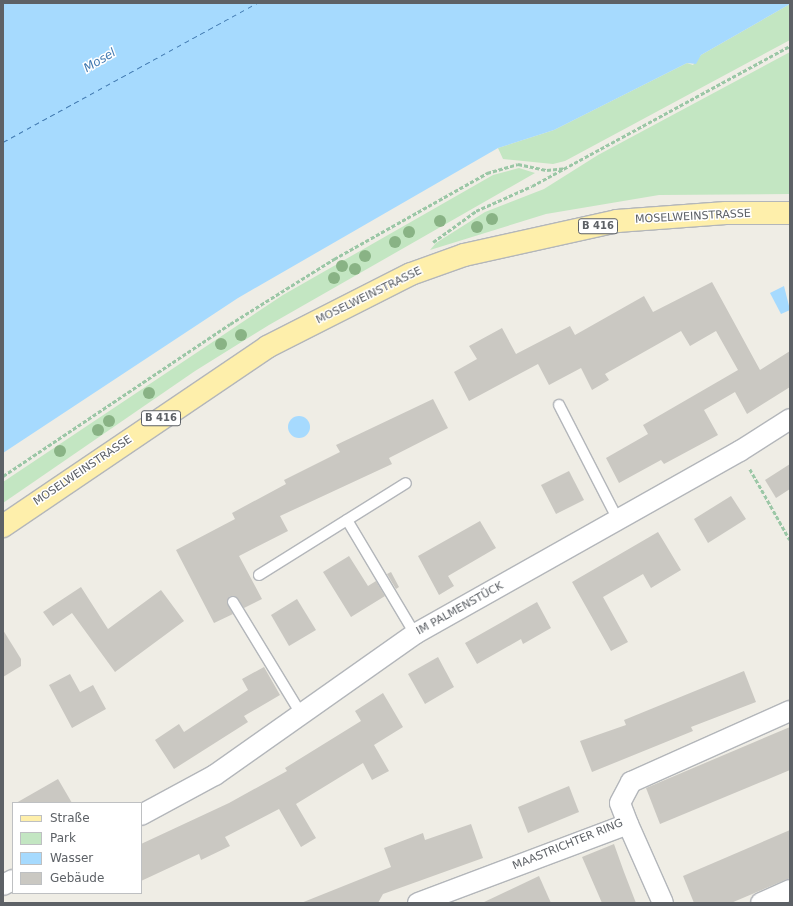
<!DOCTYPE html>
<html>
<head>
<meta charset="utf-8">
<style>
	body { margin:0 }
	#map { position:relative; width:793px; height:906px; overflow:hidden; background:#efede5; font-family:"DejaVu Sans",sans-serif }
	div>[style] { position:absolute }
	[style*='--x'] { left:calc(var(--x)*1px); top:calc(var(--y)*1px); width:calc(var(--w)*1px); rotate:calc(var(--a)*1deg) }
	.green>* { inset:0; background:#c3e6c2 }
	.water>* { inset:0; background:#a6dafe }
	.round { border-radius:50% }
	.ferry>* { height:1px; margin-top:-0.5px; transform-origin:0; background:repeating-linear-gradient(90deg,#427ab1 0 5px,transparent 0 9px) }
	.building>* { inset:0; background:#cac8c2 }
	.path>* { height:2.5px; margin-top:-1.25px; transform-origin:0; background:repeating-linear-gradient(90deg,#9bc7a6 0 4px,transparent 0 6px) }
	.roads { filter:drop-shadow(1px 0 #b3b6ba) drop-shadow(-1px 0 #b3b6ba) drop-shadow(0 1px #b3b6ba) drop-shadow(0 -1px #b3b6ba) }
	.lane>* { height:10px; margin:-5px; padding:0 5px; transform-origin:5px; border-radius:5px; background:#fff }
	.street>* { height:20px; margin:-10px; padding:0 10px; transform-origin:10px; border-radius:10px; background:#fff }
	.primary>* { height:22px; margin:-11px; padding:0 11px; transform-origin:11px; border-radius:11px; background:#feefab }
	.trees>* { width:12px; height:12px; margin:-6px; border-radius:50%; background:#89b385 }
	span { translate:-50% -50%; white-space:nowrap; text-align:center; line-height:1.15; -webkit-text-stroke:3px #fff; paint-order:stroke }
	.shield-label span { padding:1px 3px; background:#fff; border:1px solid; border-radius:3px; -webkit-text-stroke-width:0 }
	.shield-label { font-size:10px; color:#5d6166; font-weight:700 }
	.street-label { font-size:11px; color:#5d6166 }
	.water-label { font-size:12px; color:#427ab1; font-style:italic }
	.frame { position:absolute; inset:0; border:4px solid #5d6166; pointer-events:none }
	.legend { position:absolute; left:12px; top:802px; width:130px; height:92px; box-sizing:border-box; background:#fff; border:1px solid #bec0c2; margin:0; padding:5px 7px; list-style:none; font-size:12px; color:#5d6166 }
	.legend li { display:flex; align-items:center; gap:8px; height:20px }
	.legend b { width:20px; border:1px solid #bec0c2 }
</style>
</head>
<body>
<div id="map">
	<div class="green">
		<div style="clip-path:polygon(790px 4px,790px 40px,565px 161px,553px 164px,503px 159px,498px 148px,554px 130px,687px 63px,693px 65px,701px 55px)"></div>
		<div style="clip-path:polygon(790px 52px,790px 194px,659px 195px,546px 214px,430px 250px,436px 243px,485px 212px,544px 189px,598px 155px)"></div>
		<div style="clip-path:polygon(519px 168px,535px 173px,269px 325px,195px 371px,3px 503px,3px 482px,283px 295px,493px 175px)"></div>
	</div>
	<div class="water">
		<div style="clip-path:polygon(3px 3px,790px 3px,790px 4px,701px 55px,696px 64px,687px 63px,554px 130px,498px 148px,238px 298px,3px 453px)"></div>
		<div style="clip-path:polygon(784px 286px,790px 310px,781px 314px,770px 293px)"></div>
		<div class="round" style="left:288px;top:416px;width:22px;height:22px"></div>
	</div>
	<div class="ferry">
		<div style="--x:3;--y:142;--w:290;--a:-28.7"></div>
	</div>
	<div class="building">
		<div style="clip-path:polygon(712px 282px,760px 370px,790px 351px,790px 387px,747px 414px,735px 392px,704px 410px,718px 435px,664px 464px,661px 460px,619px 483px,606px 458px,648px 434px,643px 425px,738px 370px,716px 331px,690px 346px,681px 331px,605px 374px,609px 380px,592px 390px,581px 368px,549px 385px,538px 364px,469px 401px,454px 372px,477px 359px,469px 346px,502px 328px,516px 354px,570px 326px,575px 335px,644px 296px,653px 312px)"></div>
		<div style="clip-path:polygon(433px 399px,448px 428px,389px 458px,392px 464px,280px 516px,288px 531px,239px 556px,262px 599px,244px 608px,236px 597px,230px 596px,227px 603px,233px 614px,214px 623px,176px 550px,235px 519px,232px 513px,286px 484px,284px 480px,340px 452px,336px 445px)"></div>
		<div style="clip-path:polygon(790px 464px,790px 489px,776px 498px,765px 480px)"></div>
		<div style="clip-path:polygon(569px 471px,584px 500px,556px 514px,541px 485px)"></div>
		<div style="clip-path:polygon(731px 496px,746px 519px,708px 543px,694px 519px)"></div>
		<div style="clip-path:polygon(480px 521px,496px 548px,448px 576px,454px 586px,439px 595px,418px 556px)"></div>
		<div style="clip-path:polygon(658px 532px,681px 570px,651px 588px,643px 574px,603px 597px,628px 642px,611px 651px,572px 582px)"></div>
		<div style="clip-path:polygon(349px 556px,368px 586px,376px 581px,385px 596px,351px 617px,323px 572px)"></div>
		<div style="clip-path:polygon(391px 572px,399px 587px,396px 589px,387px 574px)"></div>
		<div style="clip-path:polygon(81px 587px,108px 629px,161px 590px,184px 621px,115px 672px,72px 613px,53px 626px,43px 612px)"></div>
		<div style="clip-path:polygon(297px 599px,316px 630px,289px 646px,271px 615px)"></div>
		<div style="clip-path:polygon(537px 602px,551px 628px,523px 644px,521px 639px,477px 664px,465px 643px)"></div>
		<div style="clip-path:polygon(3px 630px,21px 659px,21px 666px,3px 677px)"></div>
		<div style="clip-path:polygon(438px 657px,454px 687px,425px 704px,408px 674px)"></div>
		<div style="clip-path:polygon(264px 667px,280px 695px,244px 716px,248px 722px,174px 769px,155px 740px,179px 724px,184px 732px,248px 690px,242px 679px)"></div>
		<div style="clip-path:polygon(744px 671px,756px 702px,691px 727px,693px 731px,592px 772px,580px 741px,626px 725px,624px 720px)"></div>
		<div style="clip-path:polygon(70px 674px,80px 692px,93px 685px,106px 709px,72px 728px,49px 685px)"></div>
		<div style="clip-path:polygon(383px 693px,403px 727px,374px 745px,389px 771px,372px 780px,363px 763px,296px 804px,316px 838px,301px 847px,279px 809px,225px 837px,230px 846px,201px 860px,199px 854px,141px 881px,141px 844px,229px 803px,287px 771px,285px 768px,361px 721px,355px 711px)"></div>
		<div style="clip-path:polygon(790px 727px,790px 770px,660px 824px,646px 788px)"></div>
		<div style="clip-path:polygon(58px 779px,72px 803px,16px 803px)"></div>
		<div style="clip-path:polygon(569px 786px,579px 812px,528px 833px,518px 807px)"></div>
		<div style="clip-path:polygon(471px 824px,483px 858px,383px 894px,378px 903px,301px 903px,391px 867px,384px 848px,423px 833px,425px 840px)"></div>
		<div style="clip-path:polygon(790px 830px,790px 878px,731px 903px,694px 903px,683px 876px)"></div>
		<div style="clip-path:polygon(614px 844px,624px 872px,636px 903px,602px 903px,582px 857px)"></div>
		<div style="clip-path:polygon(539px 876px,551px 903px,482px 903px)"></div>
	</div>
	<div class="path">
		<div style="--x:433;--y:242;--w:53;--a:-35.8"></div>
		<div style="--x:476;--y:211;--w:61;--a:-24.1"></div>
		<div style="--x:532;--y:186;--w:294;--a:-28.5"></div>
		<div style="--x:750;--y:469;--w:81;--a:60.6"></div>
		<div style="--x:3;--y:476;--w:273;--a:-33.8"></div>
		<div style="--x:230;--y:324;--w:123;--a:-32"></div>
		<div style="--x:334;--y:259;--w:176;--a:-29.3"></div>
		<div style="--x:487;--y:173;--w:32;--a:-16"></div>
		<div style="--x:518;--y:164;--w:30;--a:12"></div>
		<div style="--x:547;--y:170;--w:18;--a:-6"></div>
	</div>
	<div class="roads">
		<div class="lane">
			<div style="--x:559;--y:405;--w:129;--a:62.8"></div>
			<div style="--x:347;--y:520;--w:133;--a:59.2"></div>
			<div style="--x:259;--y:575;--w:173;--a:-32"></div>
			<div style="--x:233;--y:602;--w:131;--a:58.7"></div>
		</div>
		<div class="street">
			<div style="--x:141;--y:815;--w:84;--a:-28.4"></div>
			<div style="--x:215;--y:775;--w:245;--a:-35.2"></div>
			<div style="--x:415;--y:634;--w:373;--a:-29.4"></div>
			<div style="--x:740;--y:451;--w:59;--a:-32.6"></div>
			<div style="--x:628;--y:824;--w:86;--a:66.1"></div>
			<div style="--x:3;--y:885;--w:11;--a:-27"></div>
			<div style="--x:418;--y:903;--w:224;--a:-20.6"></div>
			<div style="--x:628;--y:824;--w:22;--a:-111"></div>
			<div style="--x:620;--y:803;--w:24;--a:-62"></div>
			<div style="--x:631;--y:782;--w:174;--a:-24.1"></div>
			<div style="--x:761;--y:903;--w:32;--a:-24"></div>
		</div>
		<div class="primary">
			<div style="--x:3;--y:526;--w:319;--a:-34.1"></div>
			<div style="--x:267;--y:347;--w:161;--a:-26.9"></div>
			<div style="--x:411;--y:274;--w:56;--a:-19.7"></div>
			<div style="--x:464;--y:255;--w:157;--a:-12.5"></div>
			<div style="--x:617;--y:221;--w:109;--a:-4.2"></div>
			<div style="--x:726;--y:213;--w:64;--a:0"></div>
		</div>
	</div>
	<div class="trees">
		<div style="left:492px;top:219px"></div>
		<div style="left:440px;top:221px"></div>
		<div style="left:477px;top:227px"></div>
		<div style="left:409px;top:232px"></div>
		<div style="left:395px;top:242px"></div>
		<div style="left:365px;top:256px"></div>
		<div style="left:342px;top:266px"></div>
		<div style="left:355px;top:269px"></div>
		<div style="left:334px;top:278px"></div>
		<div style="left:241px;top:335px"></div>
		<div style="left:221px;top:344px"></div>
		<div style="left:149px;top:393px"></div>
		<div style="left:109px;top:421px"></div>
		<div style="left:98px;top:430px"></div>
		<div style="left:60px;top:451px"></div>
	</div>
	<div class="shield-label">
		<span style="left:598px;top:226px">B 416</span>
		<span style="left:161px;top:418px">B 416</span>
	</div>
	<div class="street-label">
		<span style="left:693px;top:217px;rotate:-3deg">MOSELWEINSTRASSE</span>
		<span style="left:369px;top:296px;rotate:-26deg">MOSELWEINSTRASSE</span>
		<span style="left:83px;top:471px;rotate:-34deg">MOSELWEINSTRASSE</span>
		<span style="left:460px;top:609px;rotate:-29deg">IM PALMENSTÜCK</span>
		<span style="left:568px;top:845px;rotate:-22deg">MAASTRICHTER RING</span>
	</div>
	<div class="water-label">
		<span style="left:100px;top:61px;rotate:-31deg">Mosel</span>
	</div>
	<div class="frame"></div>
	<ul class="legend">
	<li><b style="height:5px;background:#feefab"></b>Straße</li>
	<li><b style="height:11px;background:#c3e6c2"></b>Park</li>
	<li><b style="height:11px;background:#a6dafe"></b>Wasser</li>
	<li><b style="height:11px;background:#cac8c2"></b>Gebäude</li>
	</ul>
</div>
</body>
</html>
